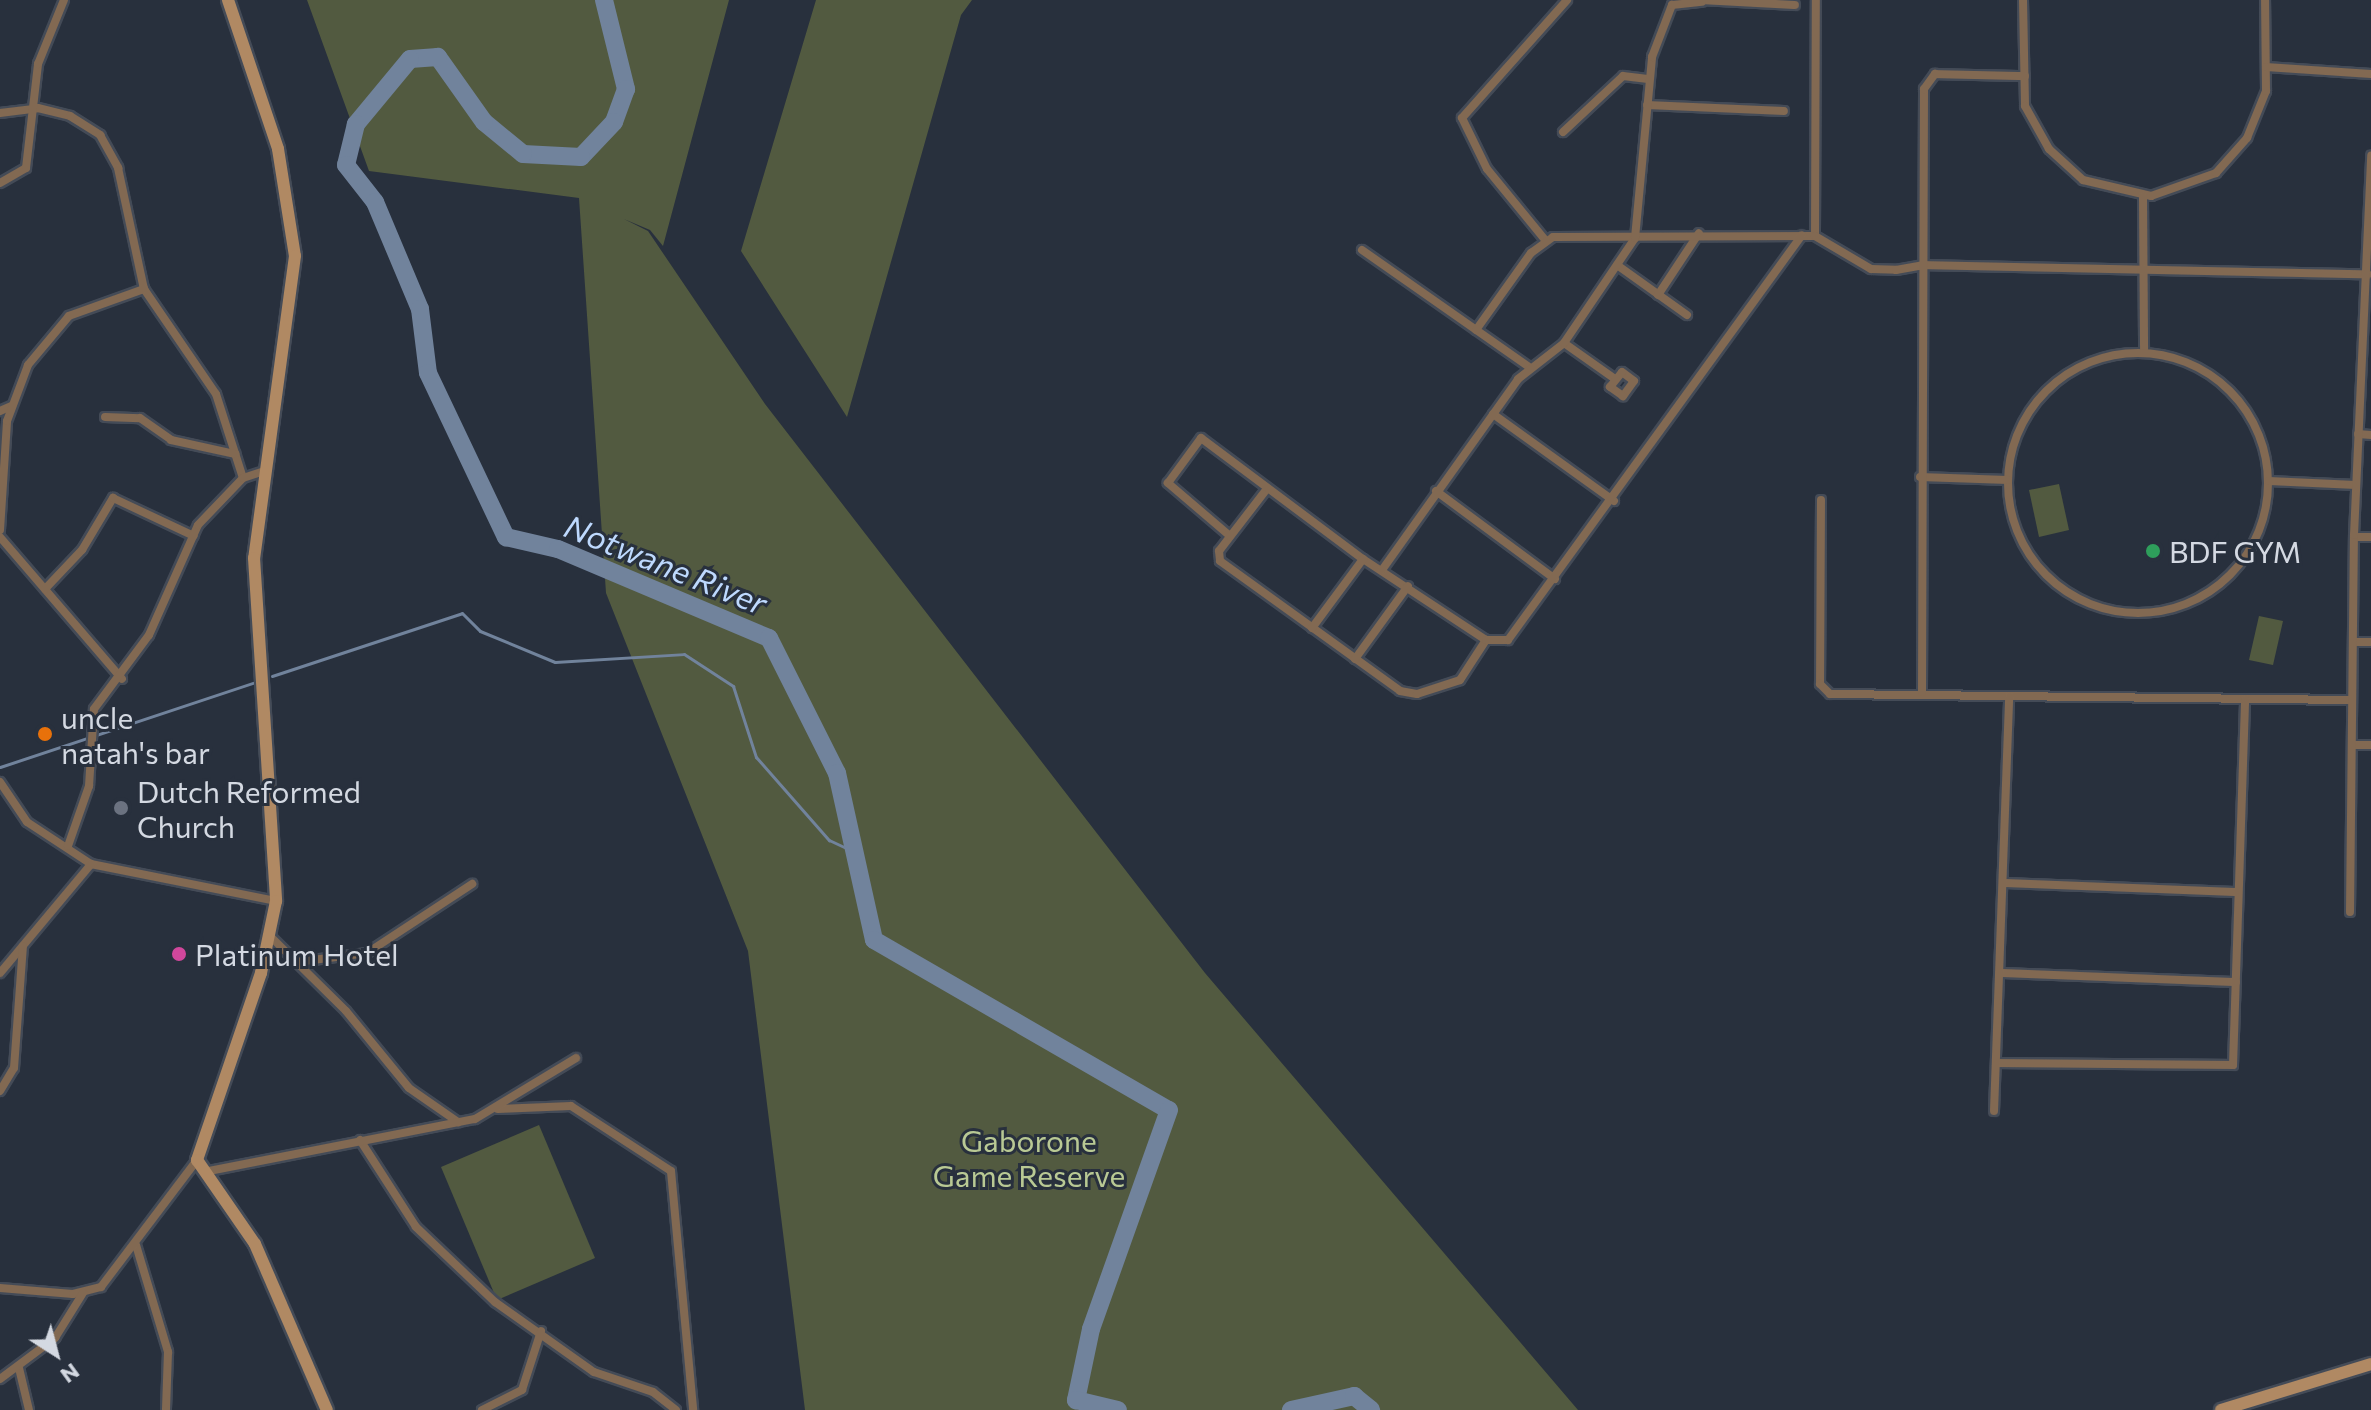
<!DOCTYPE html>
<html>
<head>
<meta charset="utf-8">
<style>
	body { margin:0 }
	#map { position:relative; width:2371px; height:1410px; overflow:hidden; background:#28303d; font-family:Commissioner,sans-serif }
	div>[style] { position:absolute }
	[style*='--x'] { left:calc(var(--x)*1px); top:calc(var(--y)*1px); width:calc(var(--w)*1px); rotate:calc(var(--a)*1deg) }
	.green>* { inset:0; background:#525a40 }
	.stream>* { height:3px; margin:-1.5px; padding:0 1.5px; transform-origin:1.5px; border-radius:1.5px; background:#71839c }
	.river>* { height:18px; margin:-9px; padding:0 9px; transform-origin:9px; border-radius:9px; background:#71839c }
	.roads { filter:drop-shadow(2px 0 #444b57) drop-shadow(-2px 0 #444b57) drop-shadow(0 2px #444b57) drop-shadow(0 -2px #444b57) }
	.street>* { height:8px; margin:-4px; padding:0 4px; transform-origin:4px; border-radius:4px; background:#826952 }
	.street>.ring { margin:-4px; padding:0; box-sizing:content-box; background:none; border:8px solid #826952; border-radius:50% }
	.secondary>* { height:12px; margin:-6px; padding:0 6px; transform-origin:6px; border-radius:6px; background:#b08963 }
	.dots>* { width:22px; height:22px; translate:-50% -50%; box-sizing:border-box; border:4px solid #28303d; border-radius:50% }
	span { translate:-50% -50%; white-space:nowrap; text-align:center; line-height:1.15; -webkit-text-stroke:6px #28303d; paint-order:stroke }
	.poi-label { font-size:30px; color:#d4d9e2 }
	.left { translate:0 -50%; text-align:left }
	.park-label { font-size:30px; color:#b9c994 }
	.water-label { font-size:32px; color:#bed9fe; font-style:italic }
	.north { position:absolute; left:16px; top:1314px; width:80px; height:80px; -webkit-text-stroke:6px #28303d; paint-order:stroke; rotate:144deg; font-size:22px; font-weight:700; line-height:32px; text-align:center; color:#d4d9e2 }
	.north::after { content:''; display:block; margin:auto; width:28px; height:36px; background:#d4d9e2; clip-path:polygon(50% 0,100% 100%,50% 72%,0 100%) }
</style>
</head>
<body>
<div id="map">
	<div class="green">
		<div style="clip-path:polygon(307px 0,729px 0,663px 246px,650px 230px,624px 219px,648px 231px,765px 404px,1205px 973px,1578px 1410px,805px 1410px,748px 951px,606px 593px,579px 198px,369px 171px)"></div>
		<div style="clip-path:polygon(816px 0,972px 0,961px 15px,847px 417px,741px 251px)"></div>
		<div style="clip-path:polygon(2059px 484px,2069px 530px,2039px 537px,2029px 490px)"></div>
		<div style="clip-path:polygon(2259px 616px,2283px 621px,2273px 665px,2249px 660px)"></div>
		<div style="clip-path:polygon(539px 1125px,595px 1258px,497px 1300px,441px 1167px)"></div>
	</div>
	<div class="stream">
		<div style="--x:272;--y:676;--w:200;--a:-18.3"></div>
		<div style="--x:462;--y:613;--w:25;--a:45"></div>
		<div style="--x:480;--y:631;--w:81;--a:22.5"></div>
		<div style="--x:555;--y:662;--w:129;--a:-3.5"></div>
		<div style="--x:684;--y:654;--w:59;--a:33.1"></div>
		<div style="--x:733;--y:686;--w:75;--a:72.1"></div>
		<div style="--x:756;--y:757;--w:111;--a:48.7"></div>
		<div style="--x:829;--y:840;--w:29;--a:25"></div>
		<div style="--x:0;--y:767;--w:269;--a:-18.4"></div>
	</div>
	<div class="river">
		<div style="--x:604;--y:0;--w:92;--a:76.1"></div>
		<div style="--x:626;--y:89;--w:35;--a:110"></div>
		<div style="--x:614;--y:122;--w:48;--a:133.3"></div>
		<div style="--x:581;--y:157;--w:58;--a:-177"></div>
		<div style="--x:523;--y:154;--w:50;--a:-140.6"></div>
		<div style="--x:484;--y:122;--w:80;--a:-125.3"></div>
		<div style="--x:438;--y:57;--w:28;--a:176"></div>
		<div style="--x:410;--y:59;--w:85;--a:129.7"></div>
		<div style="--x:356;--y:124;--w:42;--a:103.7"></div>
		<div style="--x:346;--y:165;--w:47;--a:51.9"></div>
		<div style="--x:375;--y:202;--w:116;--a:67.2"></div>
		<div style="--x:420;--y:309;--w:64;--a:82.9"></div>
		<div style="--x:428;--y:373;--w:182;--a:64.6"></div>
		<div style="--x:506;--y:537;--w:53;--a:13"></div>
		<div style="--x:558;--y:549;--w:229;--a:22.9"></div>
		<div style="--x:769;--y:638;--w:151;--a:63.3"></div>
		<div style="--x:837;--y:773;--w:171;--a:77.5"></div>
		<div style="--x:874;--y:940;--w:340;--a:30"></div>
		<div style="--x:1169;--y:1110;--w:232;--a:109.6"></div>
		<div style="--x:1091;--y:1329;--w:73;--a:101.9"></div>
		<div style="--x:1076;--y:1400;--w:43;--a:13.4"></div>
		<div style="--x:1291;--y:1410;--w:65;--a:-12.5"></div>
		<div style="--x:1354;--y:1396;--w:22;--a:39"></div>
	</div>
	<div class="roads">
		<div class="street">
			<div style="--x:1700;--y:0;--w:95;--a:3"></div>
			<div style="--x:2023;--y:0;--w:106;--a:88.9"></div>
			<div style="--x:2025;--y:106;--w:49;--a:60.8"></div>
			<div style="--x:2049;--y:149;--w:46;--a:42.4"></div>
			<div style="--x:2083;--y:180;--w:70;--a:13.2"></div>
			<div style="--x:2151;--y:196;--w:69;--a:-19.5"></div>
			<div style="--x:2216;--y:173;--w:47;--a:-48.5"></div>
			<div style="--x:2247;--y:138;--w:51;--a:-68"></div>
			<div style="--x:2266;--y:91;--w:91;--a:-90.6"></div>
			<div style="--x:2266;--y:67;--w:105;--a:3.8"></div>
			<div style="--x:1647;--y:105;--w:137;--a:2.5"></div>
			<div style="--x:0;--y:113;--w:38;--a:-7"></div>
			<div style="--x:38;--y:108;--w:33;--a:14"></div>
			<div style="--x:70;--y:116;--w:36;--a:32"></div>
			<div style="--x:100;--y:135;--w:38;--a:61"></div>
			<div style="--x:118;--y:168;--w:124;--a:77.9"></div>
			<div style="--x:144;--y:289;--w:127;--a:55.6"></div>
			<div style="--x:216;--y:394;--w:88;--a:72.2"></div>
			<div style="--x:1563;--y:132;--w:82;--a:-43"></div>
			<div style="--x:1623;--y:76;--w:25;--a:7"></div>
			<div style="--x:0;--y:183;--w:30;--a:-30"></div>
			<div style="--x:26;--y:168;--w:105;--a:-83.4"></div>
			<div style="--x:38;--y:64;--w:69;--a:-67.9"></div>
			<div style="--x:2143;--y:196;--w:157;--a:89.6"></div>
			<div style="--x:1815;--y:236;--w:236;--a:-89.8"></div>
			<div style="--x:1546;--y:241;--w:93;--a:-129.3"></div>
			<div style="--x:1487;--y:169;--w:57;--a:-116.1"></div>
			<div style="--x:1462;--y:118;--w:158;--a:-48.3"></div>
			<div style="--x:1362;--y:250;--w:204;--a:35"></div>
			<div style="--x:1617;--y:265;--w:86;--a:35.5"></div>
			<div style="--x:1658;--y:295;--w:74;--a:-56.5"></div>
			<div style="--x:1476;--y:330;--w:95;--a:-54.5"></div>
			<div style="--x:1531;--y:253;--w:27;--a:-36"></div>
			<div style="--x:1553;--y:237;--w:262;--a:-0.2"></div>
			<div style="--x:1815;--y:236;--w:65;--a:30.5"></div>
			<div style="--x:1871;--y:269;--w:25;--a:2"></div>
			<div style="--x:1896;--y:270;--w:27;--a:-10"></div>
			<div style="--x:1923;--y:265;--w:445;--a:1.2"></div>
			<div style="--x:1564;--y:343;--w:62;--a:35.2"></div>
			<div class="ring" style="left:2008px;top:353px;width:252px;height:252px"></div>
			<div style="--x:1622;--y:372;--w:15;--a:37"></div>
			<div style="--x:1634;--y:381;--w:19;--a:126"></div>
			<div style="--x:1623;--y:396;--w:16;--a:-145"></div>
			<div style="--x:1610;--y:387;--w:19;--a:-51"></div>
			<div style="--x:0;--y:411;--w:12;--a:-24"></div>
			<div style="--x:1493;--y:414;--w:149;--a:35.7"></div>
			<div style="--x:105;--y:417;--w:35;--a:2"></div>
			<div style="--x:140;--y:418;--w:38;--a:35"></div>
			<div style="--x:171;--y:440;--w:66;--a:12.3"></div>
			<div style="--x:2358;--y:434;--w:13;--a:4"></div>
			<div style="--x:1920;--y:477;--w:88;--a:2"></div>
			<div style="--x:2269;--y:481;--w:87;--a:2.6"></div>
			<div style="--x:1266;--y:490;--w:77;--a:127.6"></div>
			<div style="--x:1219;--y:551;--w:10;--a:84"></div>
			<div style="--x:1220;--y:561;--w:222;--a:35.8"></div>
			<div style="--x:1400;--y:691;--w:17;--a:10"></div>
			<div style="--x:1417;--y:694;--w:45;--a:-18"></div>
			<div style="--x:1460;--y:680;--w:48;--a:-57"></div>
			<div style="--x:1436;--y:491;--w:148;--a:36.5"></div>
			<div style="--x:1821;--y:500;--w:184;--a:90.3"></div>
			<div style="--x:1820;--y:684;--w:14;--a:45"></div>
			<div style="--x:1830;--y:694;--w:522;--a:0.66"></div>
			<div style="--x:0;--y:530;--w:109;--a:-86.3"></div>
			<div style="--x:7;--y:421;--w:60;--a:-69.4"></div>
			<div style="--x:28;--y:365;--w:64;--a:-50.1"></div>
			<div style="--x:69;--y:316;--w:80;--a:-19.8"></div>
			<div style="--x:1230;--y:536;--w:82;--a:-139.5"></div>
			<div style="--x:1168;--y:483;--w:56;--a:-53.7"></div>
			<div style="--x:1201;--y:438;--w:202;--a:36.8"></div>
			<div style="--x:1363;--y:559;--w:147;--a:33.4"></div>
			<div style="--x:1486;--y:640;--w:22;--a:0"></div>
			<div style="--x:1508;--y:640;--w:500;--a:-54.02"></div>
			<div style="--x:0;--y:537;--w:187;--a:49.3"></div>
			<div style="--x:2354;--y:537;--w:17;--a:0"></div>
			<div style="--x:1382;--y:570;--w:234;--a:-54.5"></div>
			<div style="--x:1518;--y:379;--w:58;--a:-38"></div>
			<div style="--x:1564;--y:343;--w:127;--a:-55.9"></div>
			<div style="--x:1635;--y:238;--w:182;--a:-84.6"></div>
			<div style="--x:1652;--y:57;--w:56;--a:-69"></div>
			<div style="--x:1672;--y:5;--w:30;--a:-6"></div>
			<div style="--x:45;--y:589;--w:54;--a:-46.5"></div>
			<div style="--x:82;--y:550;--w:61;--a:-59.2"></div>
			<div style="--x:113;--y:498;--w:89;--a:25.1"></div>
			<div style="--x:1312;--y:628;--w:86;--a:-53.5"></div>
			<div style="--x:2353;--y:642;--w:18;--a:0"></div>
			<div style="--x:1355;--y:659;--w:90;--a:-54"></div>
			<div style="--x:1922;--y:692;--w:603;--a:-89.81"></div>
			<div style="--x:1924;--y:89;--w:19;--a:-54"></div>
			<div style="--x:1935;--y:74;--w:90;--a:1.3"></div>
			<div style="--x:2352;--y:745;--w:19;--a:0"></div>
			<div style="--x:0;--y:782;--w:48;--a:56"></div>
			<div style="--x:27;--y:822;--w:77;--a:33.3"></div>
			<div style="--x:91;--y:864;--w:189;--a:11.3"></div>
			<div style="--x:68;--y:846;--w:64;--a:-70.7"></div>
			<div style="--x:89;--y:786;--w:77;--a:-86.3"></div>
			<div style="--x:94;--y:709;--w:92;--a:-53.4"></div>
			<div style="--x:149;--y:635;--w:120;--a:-66"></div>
			<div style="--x:198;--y:525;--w:65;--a:-46.2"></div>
			<div style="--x:243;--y:478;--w:20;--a:-18"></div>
			<div style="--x:2003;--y:883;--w:234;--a:2.2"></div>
			<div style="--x:2350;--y:912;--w:377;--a:-89.4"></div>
			<div style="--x:2354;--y:535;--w:380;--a:-87.4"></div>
			<div style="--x:272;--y:938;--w:104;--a:44.6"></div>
			<div style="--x:346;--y:1011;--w:99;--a:50.7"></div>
			<div style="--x:409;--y:1088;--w:60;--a:34.8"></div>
			<div style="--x:297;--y:962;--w:71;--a:-7.3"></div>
			<div style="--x:367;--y:953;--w:126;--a:-33.3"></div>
			<div style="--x:0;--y:973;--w:142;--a:-50.1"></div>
			<div style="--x:2000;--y:973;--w:236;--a:2.2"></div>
			<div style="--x:1996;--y:1063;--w:237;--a:0.5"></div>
			<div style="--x:2233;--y:1065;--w:366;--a:-88.1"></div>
			<div style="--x:0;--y:1091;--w:27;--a:-59"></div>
			<div style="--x:14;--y:1068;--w:122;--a:-85.8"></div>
			<div style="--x:498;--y:1109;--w:73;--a:-2.4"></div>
			<div style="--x:571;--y:1106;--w:119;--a:33"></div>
			<div style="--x:671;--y:1171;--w:240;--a:84.7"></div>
			<div style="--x:1994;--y:1111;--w:415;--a:-87.9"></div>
			<div style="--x:360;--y:1140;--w:103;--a:57.2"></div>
			<div style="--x:416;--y:1227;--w:109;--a:43.5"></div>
			<div style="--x:495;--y:1302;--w:121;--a:35.3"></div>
			<div style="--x:594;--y:1372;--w:62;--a:18.7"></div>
			<div style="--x:653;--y:1392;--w:29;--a:38"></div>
			<div style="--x:209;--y:1171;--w:271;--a:-11.1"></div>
			<div style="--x:475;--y:1119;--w:118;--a:-31.1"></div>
			<div style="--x:136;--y:1245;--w:112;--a:73.3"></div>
			<div style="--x:168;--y:1352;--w:58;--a:92"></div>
			<div style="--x:0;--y:1288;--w:73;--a:4.7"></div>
			<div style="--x:73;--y:1294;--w:29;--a:-14"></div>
			<div style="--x:101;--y:1287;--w:159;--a:-52.9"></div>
			<div style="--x:19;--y:1368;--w:43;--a:76.6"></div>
			<div style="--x:0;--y:1379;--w:69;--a:-36.7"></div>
			<div style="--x:55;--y:1338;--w:53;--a:-58.1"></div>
			<div style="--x:482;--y:1410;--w:45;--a:-26.6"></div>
			<div style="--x:522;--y:1390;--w:62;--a:-72.1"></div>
		</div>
		<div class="secondary">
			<div style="--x:228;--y:0;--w:157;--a:71.4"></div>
			<div style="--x:278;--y:149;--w:108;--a:81"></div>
			<div style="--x:295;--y:256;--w:305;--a:97.7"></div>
			<div style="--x:254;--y:558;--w:344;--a:86.3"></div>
			<div style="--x:276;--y:901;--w:74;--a:101.8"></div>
			<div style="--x:261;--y:973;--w:198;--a:108.9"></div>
			<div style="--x:197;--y:1160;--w:102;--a:55.4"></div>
			<div style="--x:255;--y:1244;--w:181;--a:66.6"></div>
			<div style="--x:2221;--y:1410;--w:157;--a:-17"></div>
		</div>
	</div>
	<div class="dots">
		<div style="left:2153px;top:551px;background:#2e9e5b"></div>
		<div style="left:45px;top:734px;background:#e8710a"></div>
		<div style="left:121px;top:808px;background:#6b7280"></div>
		<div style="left:179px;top:954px;background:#d1479c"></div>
	</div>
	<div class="poi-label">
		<span class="left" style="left:2169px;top:551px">BDF GYM</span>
		<span class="left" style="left:61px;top:734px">uncle<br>natah's bar</span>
		<span class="left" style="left:137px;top:808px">Dutch Reformed<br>Church</span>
		<span class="left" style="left:195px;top:954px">Platinum Hotel</span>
	</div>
	<div class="park-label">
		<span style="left:1029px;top:1157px">Gaborone<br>Game Reserve</span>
	</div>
	<div class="water-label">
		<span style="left:666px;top:564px;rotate:22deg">Notwane River</span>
	</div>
	<div class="north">N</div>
</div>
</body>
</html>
